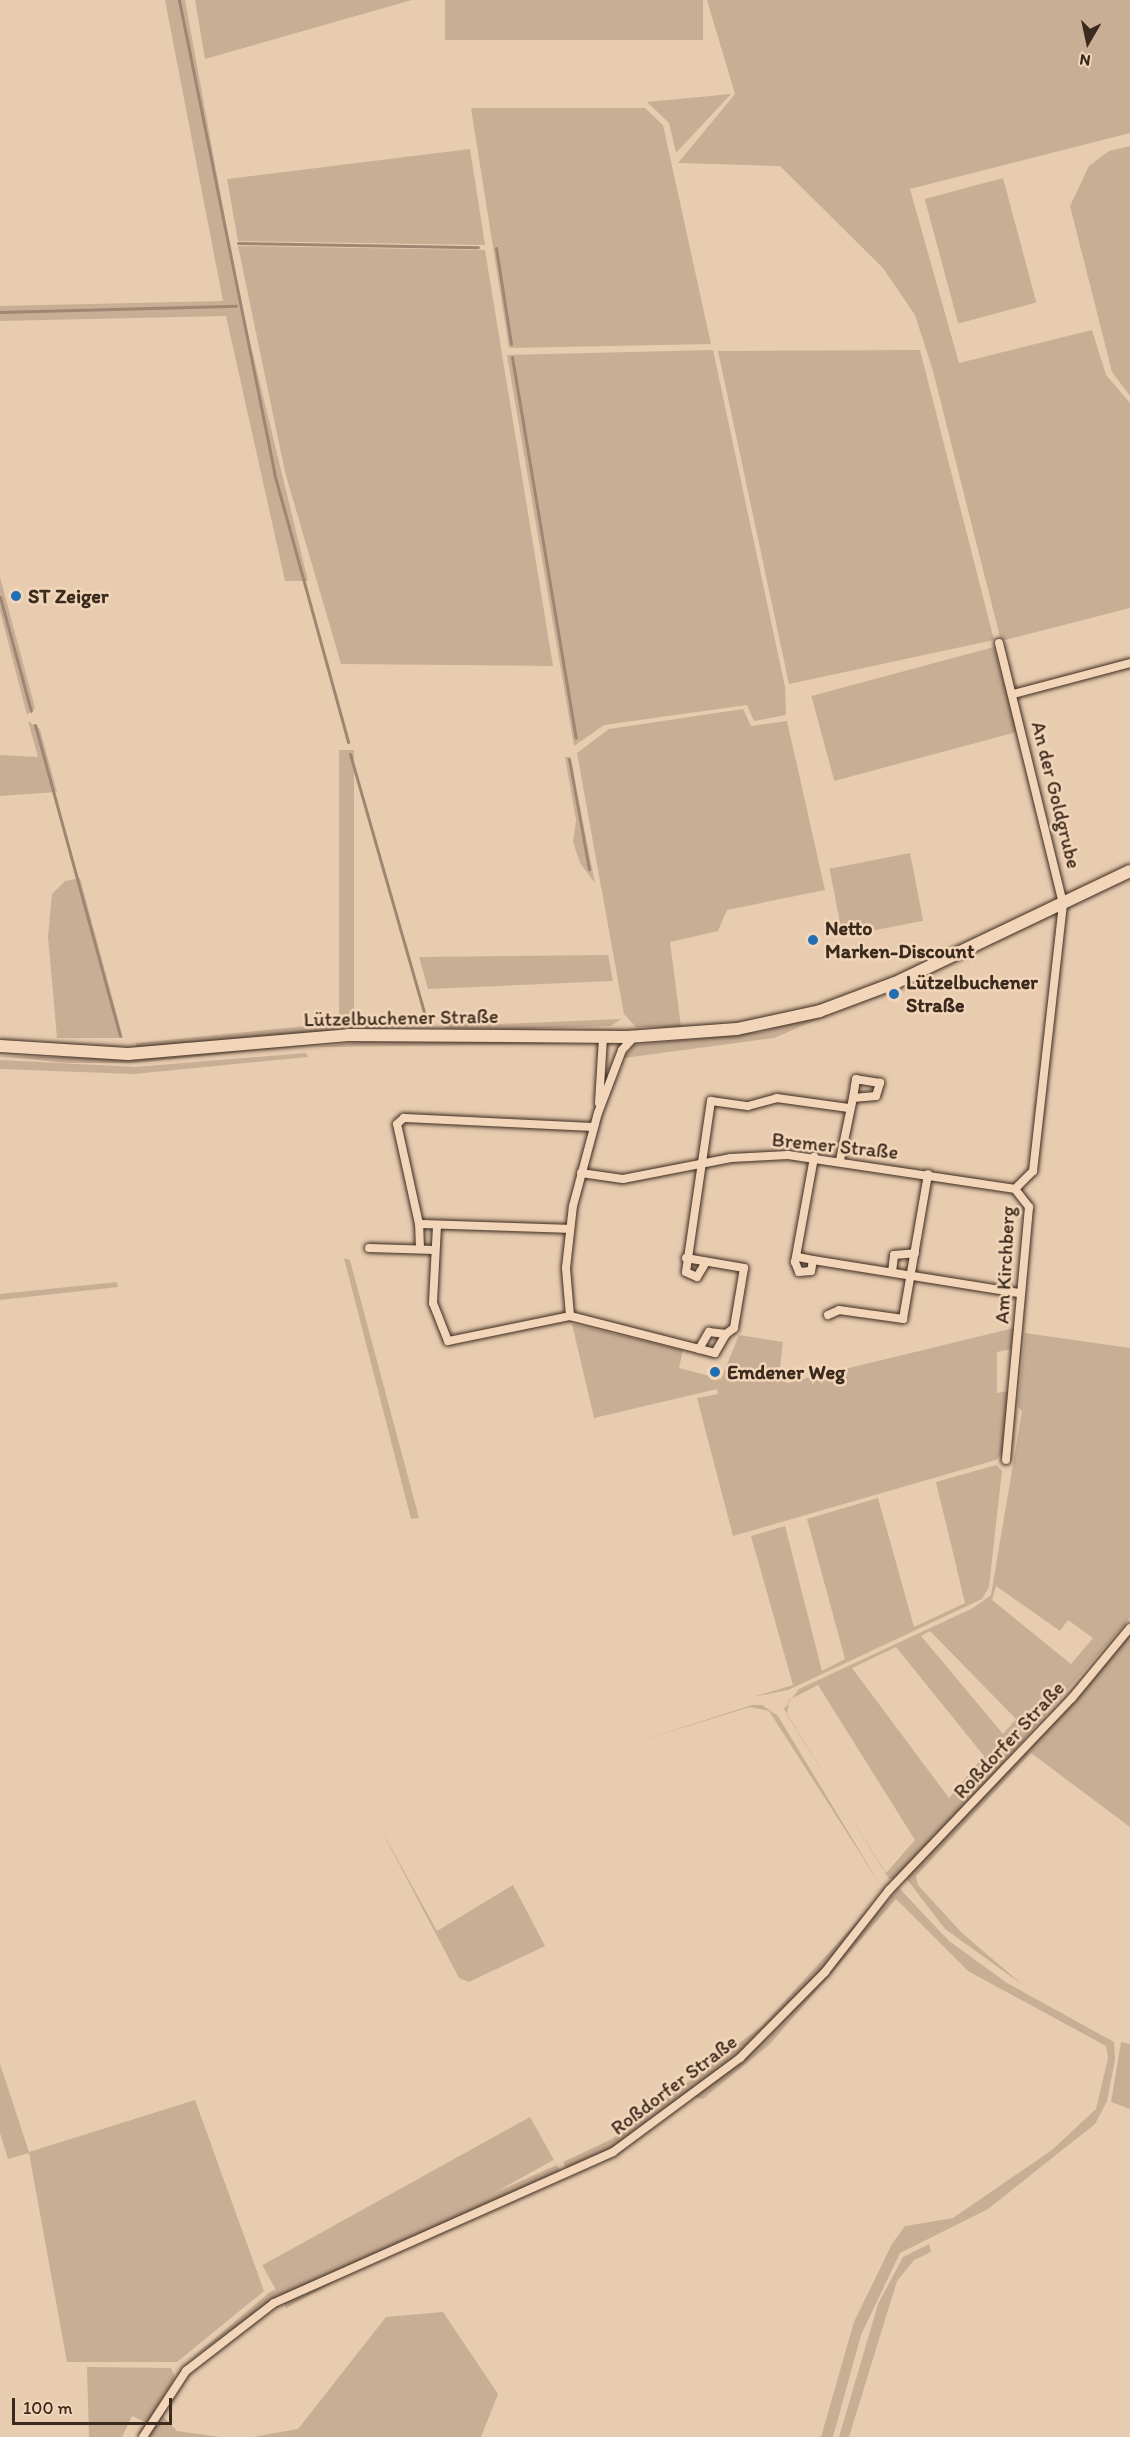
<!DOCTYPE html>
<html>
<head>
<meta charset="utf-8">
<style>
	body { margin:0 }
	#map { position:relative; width:1130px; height:2437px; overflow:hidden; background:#e8ccb0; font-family:Itim,sans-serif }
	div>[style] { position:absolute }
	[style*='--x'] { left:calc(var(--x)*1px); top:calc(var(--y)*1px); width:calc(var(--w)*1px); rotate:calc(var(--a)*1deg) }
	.green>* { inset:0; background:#c8ae95; transform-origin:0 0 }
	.stream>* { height:3px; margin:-1.5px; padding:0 1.5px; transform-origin:1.5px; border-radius:1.5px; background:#9e8772 }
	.roads { filter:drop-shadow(0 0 2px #3b2a1e) drop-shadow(0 0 2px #3b2a1e) }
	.minor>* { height:8px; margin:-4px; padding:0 4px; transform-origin:4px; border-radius:4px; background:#f3d6b9 }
	.secondary>* { height:12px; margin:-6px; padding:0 6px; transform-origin:6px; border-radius:6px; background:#f3d6b9 }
	.dots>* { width:16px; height:16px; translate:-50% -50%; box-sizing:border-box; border:3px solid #f3d6b9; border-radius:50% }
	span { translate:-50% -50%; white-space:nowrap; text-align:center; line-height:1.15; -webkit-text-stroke:5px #f3d6b9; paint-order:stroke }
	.poi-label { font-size:20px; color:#3b2a1e; font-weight:700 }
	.left { translate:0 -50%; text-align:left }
	.street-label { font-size:20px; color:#3b2a1e }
	.north { position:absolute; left:1058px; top:12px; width:60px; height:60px; -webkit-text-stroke:4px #f3d6b9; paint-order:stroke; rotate:189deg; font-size:16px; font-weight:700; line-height:24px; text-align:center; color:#3b2a1e }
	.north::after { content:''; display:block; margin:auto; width:21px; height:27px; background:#3b2a1e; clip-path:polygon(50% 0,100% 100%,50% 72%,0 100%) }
	.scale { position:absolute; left:12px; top:2398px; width:160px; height:27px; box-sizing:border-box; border:3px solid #3b2a1e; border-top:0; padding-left:8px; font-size:18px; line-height:21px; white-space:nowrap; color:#3b2a1e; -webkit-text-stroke:4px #f3d6b9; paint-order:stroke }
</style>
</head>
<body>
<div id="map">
	<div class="green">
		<i style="clip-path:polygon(165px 0,185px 0,240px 301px,308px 581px,285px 581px,226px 316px,0 321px,0 306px,223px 301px)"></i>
		<i style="clip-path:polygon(195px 0,412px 0,205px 59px)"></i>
		<i style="left:445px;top:0;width:258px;height:40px"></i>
		<i style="clip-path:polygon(707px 0,1130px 0,1130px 133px,910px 189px,959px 363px,1092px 330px,1106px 375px,1130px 403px,1130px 608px,1001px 641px,933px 371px,915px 315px,883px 268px,780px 166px,678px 163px,735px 94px)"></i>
		<i style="clip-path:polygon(731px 94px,676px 153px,669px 123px,647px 102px)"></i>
		<i style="clip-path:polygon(471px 108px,645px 108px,663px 125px,711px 344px,509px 348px)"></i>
		<i style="clip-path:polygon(1130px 146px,1130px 396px,1112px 372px,1070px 206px,1089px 166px,1109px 151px)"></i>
		<i style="clip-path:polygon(470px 149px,485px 245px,238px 241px,227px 179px)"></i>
		<i style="left:1003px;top:178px;width:129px;height:81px;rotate:75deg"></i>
		<i style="clip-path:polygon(238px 246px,485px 250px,553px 666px,341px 664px,285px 472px)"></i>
		<i style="clip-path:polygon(713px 350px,785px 687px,786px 715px,754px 721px,747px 705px,604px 725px,574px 746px,507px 355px)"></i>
		<i style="clip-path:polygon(920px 350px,994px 640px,789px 684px,718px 351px)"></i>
		<i style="clip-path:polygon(0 577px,35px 708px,27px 715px,0 611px)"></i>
		<i style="left:994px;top:647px;width:88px;height:189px;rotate:75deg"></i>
		<i style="clip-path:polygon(743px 709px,751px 726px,787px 721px,825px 890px,727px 910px,718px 931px,670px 942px,681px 1027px,636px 1027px,624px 1014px,577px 753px,609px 729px)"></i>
		<i style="clip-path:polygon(28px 721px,40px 729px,57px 792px,0 796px,0 755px,38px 757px)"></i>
		<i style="left:339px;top:750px;width:15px;height:291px"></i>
		<i style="clip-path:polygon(565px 757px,570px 757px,595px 883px,580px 863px,573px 842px,576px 820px)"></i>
		<i style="left:910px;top:853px;width:69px;height:82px;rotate:79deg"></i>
		<i style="clip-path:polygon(80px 878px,123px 1038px,57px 1038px,48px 936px,52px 894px,65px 881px)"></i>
		<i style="clip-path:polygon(608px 955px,613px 981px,428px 989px,419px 957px)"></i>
		<i style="clip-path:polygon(835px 1012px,774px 1038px,624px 1058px,634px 1045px,761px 1032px)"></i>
		<i style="clip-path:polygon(386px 1018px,387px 1029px,136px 1048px,136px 1043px)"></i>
		<i style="clip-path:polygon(437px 1018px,475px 1025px,621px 1019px,611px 1026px,517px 1029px,444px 1028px)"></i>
		<i style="clip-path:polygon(360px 1042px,545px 1042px,563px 1044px,317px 1047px)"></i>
		<i style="clip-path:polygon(300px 1046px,136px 1063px,66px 1063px,0 1056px,136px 1059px)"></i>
		<i style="clip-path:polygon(306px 1053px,308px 1057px,134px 1074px,0 1069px,0 1060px,135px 1067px)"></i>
		<i style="clip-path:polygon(344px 1258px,350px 1260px,419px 1518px,411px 1519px)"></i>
		<i style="clip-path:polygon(117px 1282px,118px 1287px,0 1300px,0 1294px)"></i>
		<i style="clip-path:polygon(572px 1324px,683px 1350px,679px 1368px,721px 1379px,739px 1335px,783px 1342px,779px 1375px,787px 1383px,1014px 1328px,1012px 1349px,997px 1352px,997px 1393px,1009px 1391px,1003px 1452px,996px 1460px,733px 1536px,697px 1398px,718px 1394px,717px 1389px,594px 1418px)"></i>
		<i style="clip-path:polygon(evenodd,1025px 1333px,1130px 1348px,1130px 1618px,986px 1783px,896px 1879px,889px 1879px,784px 1709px,799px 1689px,973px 1608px,991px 1595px,1022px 1411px,1018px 1407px,1025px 1333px,996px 1586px,1060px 1631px,1068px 1620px,1093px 1638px,1071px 1664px,992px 1600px,996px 1586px,1025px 1333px,930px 1631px,1016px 1719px,1003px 1734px,921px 1636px,930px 1631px,1025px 1333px,896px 1647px,984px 1756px,949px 1798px,852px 1668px,896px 1647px,1025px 1333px,818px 1685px,915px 1840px,886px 1873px,787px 1715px,789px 1700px,818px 1685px)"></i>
		<i style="clip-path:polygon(996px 1465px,1002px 1471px,989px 1587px,982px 1599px,788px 1690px,753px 1697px,793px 1685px,751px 1536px,785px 1526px,822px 1671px,845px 1659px,807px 1519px,878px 1498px,914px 1627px,965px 1603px,936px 1482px)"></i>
		<i style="clip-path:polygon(1130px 1632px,1130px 1827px,1031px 1753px,916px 1876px,918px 1885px,962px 1933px,1023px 1985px,945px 1929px,906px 1878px)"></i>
		<i style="clip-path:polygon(752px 1705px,762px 1705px,778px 1716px,881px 1886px,769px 1711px,750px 1707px,640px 1741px)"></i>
		<i style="clip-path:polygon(377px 1822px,437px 1931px,513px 1885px,545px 1946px,469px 1982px,459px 1978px)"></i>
		<i style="clip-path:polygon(899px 1888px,949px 1941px,1007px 1983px,1114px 2042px,1115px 2059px,1107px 2101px,1095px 2124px,988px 2209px,900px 2253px,861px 2335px,833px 2437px,821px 2437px,854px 2322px,892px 2244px,905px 2226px,953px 2218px,1052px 2150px,1096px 2109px,1108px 2058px,1106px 2046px,968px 1971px,896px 1899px,769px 2045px,703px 2099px,692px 2097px,770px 2036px)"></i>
		<i style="clip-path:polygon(884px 1892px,821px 1971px,738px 2055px,611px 2149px,566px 2168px,563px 2162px,612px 2139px,762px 2026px)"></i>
		<i style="clip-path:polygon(1121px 2042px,1130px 2044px,1130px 2109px,1111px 2102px)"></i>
		<i style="clip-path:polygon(0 2064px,29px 2152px,195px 2100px,264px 2291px,177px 2362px,67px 2362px,29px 2153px,8px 2159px,0 2133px)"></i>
		<i style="left:530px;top:2117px;width:49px;height:306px;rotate:61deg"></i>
		<i style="clip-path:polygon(557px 2165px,560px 2171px,272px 2301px,188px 2361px,270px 2292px)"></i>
		<i style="clip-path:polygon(929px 2244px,931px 2252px,914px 2260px,897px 2281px,849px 2437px,839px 2437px,878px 2304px,903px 2257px)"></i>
		<i style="clip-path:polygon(443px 2312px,498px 2394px,481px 2437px,253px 2437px,298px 2429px,386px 2317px)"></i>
		<i style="clip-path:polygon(87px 2367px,171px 2368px,175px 2377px,147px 2423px,132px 2416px,122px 2437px,89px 2437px)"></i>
		<i style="clip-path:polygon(160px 2413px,177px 2431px,220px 2437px,147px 2437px)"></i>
	</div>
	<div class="stream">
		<i style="--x:179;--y:0;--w:482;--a:78.6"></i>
		<i style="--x:274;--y:473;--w:279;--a:74.6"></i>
		<i style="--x:238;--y:243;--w:240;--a:1"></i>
		<i style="--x:496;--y:248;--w:97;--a:81.1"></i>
		<i style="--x:0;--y:312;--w:236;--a:-1.5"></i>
		<i style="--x:512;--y:357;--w:386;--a:80.5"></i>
		<i style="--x:0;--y:597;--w:118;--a:74.8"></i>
		<i style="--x:35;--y:725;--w:322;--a:74.7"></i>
		<i style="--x:350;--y:754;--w:280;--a:74"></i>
		<i style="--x:569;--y:759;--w:112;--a:79.7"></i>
	</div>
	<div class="roads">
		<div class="minor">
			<i style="--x:999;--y:643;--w:269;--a:76.2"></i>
			<i style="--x:1063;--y:904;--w:269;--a:96.4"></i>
			<i style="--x:1033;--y:1171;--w:25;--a:135"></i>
			<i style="--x:1013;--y:694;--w:121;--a:-14.8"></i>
			<i style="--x:599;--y:1103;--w:66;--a:-86.5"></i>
			<i style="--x:840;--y:1160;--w:63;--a:-78.2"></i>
			<i style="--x:853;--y:1098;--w:23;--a:-5"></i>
			<i style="--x:876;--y:1096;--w:14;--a:-73"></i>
			<i style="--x:880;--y:1083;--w:24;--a:-171"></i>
			<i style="--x:856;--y:1079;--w:19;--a:99"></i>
			<i style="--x:581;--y:1173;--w:42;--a:8.1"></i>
			<i style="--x:623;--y:1179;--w:110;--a:-11"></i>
			<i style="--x:731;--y:1158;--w:57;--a:-3"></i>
			<i style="--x:788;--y:1155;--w:230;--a:8.5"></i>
			<i style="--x:1015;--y:1189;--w:23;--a:52"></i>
			<i style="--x:1029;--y:1207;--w:254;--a:95.2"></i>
			<i style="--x:419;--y:1224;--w:150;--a:1.9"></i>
			<i style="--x:437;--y:1226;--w:77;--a:93"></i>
			<i style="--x:433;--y:1303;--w:41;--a:68.5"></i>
			<i style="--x:448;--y:1341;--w:125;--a:-11.6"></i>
			<i style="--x:369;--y:1248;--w:66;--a:1.7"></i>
			<i style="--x:420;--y:1249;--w:25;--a:-92"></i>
			<i style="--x:419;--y:1224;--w:102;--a:-102.4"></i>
			<i style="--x:397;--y:1124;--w:9;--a:-41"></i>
			<i style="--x:404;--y:1118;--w:190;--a:2.7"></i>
			<i style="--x:798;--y:1257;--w:15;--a:11"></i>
			<i style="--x:813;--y:1260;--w:11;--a:100"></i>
			<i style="--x:811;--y:1271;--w:12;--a:175"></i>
			<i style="--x:799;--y:1272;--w:11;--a:-112"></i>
			<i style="--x:795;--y:1262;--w:107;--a:-79.7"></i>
			<i style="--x:686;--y:1258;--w:59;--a:9.8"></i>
			<i style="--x:744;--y:1268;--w:61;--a:99.5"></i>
			<i style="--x:734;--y:1328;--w:10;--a:143"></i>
			<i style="--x:813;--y:1260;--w:210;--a:9.1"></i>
			<i style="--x:706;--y:1262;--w:17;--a:121"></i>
			<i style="--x:697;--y:1277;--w:12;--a:-156"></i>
			<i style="--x:686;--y:1272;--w:173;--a:-81.7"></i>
			<i style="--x:711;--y:1101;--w:37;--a:8"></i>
			<i style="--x:748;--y:1106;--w:30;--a:-15"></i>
			<i style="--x:777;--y:1098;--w:72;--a:8"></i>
			<i style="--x:892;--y:1272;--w:17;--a:-83"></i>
			<i style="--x:894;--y:1255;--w:21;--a:-5"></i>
			<i style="--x:828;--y:1315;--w:12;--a:-24"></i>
			<i style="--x:839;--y:1310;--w:65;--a:8"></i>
			<i style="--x:903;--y:1319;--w:147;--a:-80.2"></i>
			<i style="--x:570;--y:1316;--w:48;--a:-94.8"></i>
			<i style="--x:566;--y:1268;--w:62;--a:-83.6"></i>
			<i style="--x:573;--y:1206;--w:96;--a:-75"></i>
			<i style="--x:598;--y:1113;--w:67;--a:-69.1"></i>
			<i style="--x:622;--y:1050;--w:18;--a:-47"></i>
			<i style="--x:570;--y:1316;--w:133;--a:14.3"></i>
			<i style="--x:709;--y:1332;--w:17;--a:7"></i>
			<i style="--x:726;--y:1334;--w:22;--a:120"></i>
			<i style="--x:715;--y:1353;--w:16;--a:-166"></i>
			<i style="--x:699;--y:1349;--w:20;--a:-60"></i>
			<i style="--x:143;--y:2437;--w:79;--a:-56.9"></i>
			<i style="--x:186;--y:2371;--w:111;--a:-37.7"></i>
			<i style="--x:274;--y:2303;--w:371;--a:-24"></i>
			<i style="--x:613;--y:2152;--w:158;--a:-36.5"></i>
			<i style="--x:740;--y:2058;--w:121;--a:-45.3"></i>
			<i style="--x:825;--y:1972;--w:104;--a:-52"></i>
			<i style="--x:889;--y:1890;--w:265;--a:-46.4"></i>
			<i style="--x:1072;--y:1698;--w:91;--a:-50.4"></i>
		</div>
		<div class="secondary">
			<i style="--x:0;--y:1046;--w:128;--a:3.6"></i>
			<i style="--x:128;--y:1054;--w:221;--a:-4.9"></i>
			<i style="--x:348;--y:1035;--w:279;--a:0.4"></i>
			<i style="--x:627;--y:1037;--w:110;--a:-4.2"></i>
			<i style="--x:737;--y:1029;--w:85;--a:-12.2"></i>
			<i style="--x:820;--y:1011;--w:80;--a:-20.5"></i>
			<i style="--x:895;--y:983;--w:260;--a:-25.5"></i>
		</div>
	</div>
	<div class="dots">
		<i style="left:16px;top:596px;background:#1f6fb2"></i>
		<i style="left:813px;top:940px;background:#1f6fb2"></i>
		<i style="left:894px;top:994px;background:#1f6fb2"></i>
		<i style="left:715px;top:1372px;background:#1f6fb2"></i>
	</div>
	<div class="poi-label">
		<span class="left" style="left:28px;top:596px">ST Zeiger</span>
		<span class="left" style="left:825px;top:940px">Netto<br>Marken-Discount</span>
		<span class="left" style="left:906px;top:994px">Lützelbuchener<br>Straße</span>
		<span class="left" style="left:727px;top:1372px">Emdener Weg</span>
	</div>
	<div class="street-label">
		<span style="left:1056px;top:795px;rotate:76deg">An der Goldgrube</span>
		<span style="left:401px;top:1018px;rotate:-1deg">Lützelbuchener Straße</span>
		<span style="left:835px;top:1146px;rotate:6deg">Bremer Straße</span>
		<span style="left:1005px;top:1265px;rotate:-87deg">Am Kirchberg</span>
		<span style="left:1009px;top:1740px;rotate:-47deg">Roßdorfer Straße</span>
		<span style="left:674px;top:2085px;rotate:-37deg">Roßdorfer Straße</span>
	</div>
	<div class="north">N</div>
	<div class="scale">100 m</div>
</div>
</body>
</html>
